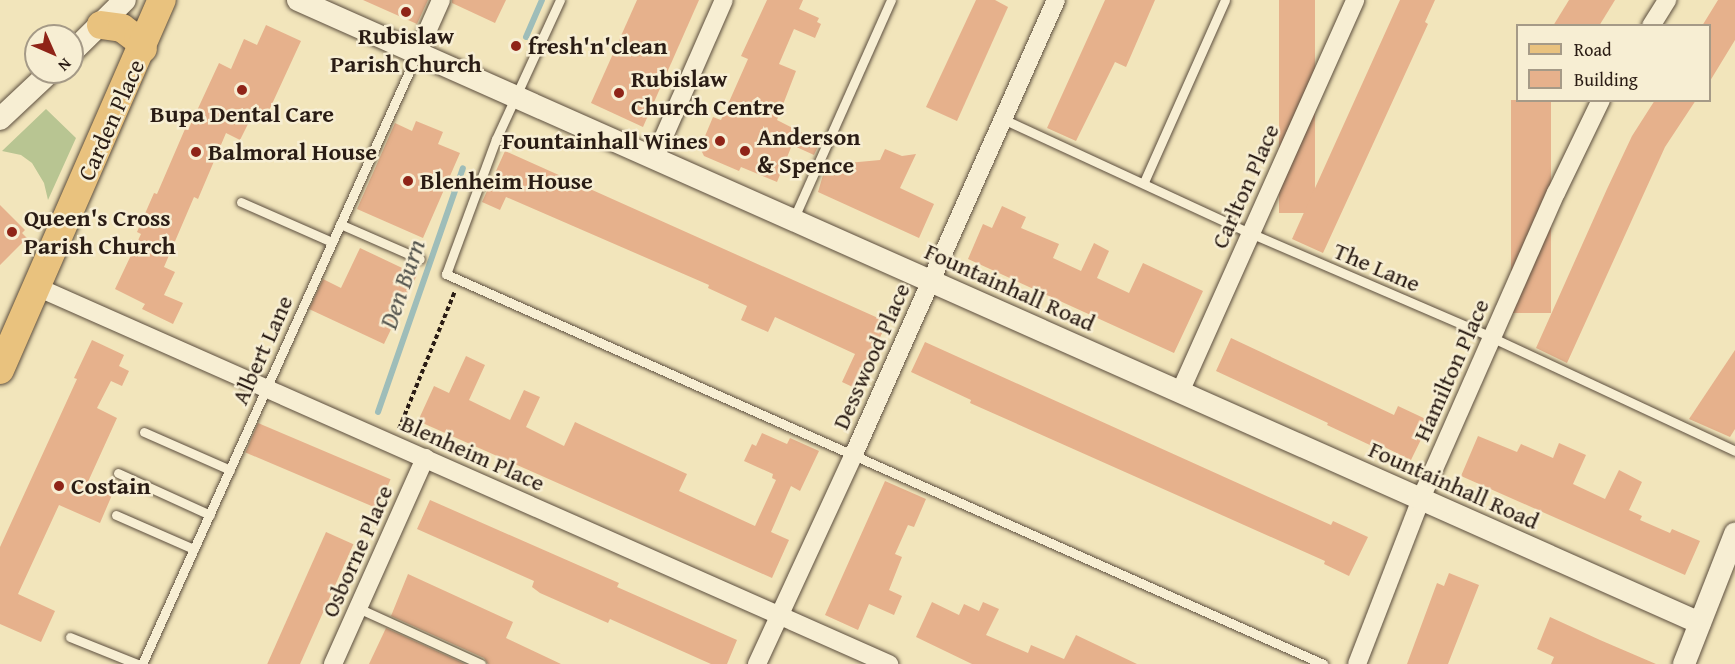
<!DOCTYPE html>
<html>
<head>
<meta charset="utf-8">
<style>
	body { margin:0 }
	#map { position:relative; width:1735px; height:664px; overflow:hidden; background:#f2e5bb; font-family:"Gentium Book Plus",serif }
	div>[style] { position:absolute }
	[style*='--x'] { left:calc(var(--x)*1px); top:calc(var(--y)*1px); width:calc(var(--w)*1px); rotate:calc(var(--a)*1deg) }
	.green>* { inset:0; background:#b8c592 }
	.stream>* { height:6px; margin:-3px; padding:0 3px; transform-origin:3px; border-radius:3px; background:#9ebdb9 }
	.building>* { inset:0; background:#e6b18c; transform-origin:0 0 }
	.path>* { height:4px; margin-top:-2px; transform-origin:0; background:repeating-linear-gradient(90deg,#2a1c14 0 4.5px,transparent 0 7.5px) }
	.roads { filter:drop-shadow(0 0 2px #5c4e3e) drop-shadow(0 0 2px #5c4e3e) }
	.service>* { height:9px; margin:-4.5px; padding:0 4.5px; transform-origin:4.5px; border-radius:4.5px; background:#f7eed3 }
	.minor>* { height:18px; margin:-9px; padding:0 9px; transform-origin:9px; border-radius:9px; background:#f7eed3 }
	.tertiary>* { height:22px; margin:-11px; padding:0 11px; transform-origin:11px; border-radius:11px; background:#f7eed3 }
	.primary>* { height:28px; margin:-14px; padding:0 14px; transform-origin:14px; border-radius:14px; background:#e9c27e }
	.dots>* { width:16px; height:16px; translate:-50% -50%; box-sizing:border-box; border:3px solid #f7eed3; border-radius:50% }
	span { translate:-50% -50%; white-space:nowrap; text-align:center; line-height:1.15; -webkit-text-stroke:5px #f7eed3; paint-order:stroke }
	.poi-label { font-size:24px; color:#2a1c14; font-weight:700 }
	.left { translate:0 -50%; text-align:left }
	.right { translate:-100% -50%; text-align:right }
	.street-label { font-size:24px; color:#2a1c14 }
	.water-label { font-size:26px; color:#53544e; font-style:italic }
	.legend { position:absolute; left:1516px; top:24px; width:195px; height:78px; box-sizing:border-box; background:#f7eed3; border:2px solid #a59a87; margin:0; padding:8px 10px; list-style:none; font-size:18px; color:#2a1c14 }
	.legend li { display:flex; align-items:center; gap:12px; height:30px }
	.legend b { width:30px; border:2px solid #a59a87 }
	.north { position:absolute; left:24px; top:24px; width:60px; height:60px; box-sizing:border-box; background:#f7eed3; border:2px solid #a59a87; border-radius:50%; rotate:135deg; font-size:16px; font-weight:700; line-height:24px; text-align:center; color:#2a1c14 }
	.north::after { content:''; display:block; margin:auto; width:21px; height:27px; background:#8f2418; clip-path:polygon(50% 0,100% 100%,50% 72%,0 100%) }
</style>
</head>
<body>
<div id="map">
	<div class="green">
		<i style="clip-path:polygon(46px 109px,76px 138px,48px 200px,44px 183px,32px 163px,21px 155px,2px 151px)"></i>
	</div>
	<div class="stream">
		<i style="--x:526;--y:37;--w:40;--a:-66.6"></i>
		<i style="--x:378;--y:412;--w:258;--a:-70.8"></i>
	</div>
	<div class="building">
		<i style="clip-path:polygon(363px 0,428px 0,417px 24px)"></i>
		<i style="clip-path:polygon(452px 0,506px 0,495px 23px,452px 3px)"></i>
		<i style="clip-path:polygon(637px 0,699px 0,643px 127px,591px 103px)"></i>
		<i style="clip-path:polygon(767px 0,803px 0,799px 9px,819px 18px,817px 22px,821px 24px,815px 38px,794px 29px,779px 64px,796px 71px,777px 120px,820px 142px,814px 155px,792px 145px,777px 182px,741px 167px,739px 171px,704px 156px,700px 148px,713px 117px,721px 120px,748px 59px,741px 56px)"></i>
		<i style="clip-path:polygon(976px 0,995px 0,1008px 7px,957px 121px,926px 107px)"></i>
		<i style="clip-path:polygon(1105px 0,1155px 0,1126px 67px,1115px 62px,1076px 141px,1047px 128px)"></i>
		<i style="left:1279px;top:0;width:36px;height:213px"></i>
		<i style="clip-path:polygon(1400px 0,1435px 0,1425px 22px,1428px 24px,1323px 253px,1292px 239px)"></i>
		<i style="clip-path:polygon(1569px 0,1615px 0,1599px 26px,1553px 26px)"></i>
		<i style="clip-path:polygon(1718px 0,1735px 0,1735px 40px,1710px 81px,1710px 26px,1702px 26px)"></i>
		<i style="clip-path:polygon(266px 25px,301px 41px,266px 117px,254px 112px,240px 140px,226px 133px,198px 199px,194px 197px,164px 267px,175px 272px,164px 295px,183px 303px,173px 324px,142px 309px,145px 304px,115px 289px,141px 234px,137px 232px,154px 193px,157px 194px,185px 129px,188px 130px,219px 63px,231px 69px,244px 39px,257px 45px)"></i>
		<i style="left:1511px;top:100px;width:40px;height:213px"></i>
		<i style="clip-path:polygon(1655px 100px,1696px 100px,1665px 147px,1567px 363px,1536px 348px,1607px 189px,1632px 136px)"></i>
		<i style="clip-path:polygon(416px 121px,443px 132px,438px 144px,460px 153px,423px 238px,357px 209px,395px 123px,412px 131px)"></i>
		<i style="clip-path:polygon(885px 149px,902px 156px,916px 154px,900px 188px,934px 204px,919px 238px,818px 192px,826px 165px,880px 160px)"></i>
		<i style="clip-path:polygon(505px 151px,887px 322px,857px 389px,842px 382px,855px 354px,775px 317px,768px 332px,741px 320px,747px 306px,708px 288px,709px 285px,506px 197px,500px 210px,482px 202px)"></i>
		<i style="clip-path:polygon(0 205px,25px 230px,22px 233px,27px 238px,0 265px)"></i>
		<i style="clip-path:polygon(1002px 206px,1026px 217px,1021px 228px,1059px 244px,1053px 258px,1081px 271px,1094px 243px,1109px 251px,1097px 278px,1129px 293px,1143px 263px,1203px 291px,1174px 353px,968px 259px,983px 224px,992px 228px)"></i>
		<i style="clip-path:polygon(360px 248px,417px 275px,384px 344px,309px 309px,323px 279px,341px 288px)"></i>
		<i style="clip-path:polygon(1231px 338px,1394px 415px,1398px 406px,1430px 421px,1411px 460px,1374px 442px,1372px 446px,1327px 425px,1328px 423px,1216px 371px)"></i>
		<i style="clip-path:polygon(92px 340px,124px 355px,119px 366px,129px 371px,122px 386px,111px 381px,97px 408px,117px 418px,87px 484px,112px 495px,100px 523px,59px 505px,18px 594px,55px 611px,41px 642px,0 624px,0 547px,77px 379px,74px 378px)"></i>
		<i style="clip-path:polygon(925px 342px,1331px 525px,1333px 521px,1368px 537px,1349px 576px,1324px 564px,1325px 561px,970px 403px,971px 400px,911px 372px)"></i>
		<i style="clip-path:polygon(1735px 350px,1735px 429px,1730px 437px,1689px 419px)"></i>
		<i style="clip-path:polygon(466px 356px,485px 365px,469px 400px,510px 420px,524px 390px,540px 397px,526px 427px,564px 446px,575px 422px,594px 431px,687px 474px,679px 491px,755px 526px,776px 480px,772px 478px,773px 474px,744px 461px,752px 444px,756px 446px,762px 433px,787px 444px,790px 438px,819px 451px,800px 491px,791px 486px,771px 532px,789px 540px,772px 578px,418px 421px,434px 386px,449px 393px)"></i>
		<i style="left:258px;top:423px;width:144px;height:32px;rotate:23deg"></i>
		<i style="clip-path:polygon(1478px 436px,1517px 452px,1521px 444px,1553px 458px,1559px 443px,1586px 455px,1573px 484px,1605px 499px,1619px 470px,1642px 482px,1629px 510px,1642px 516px,1640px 520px,1670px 533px,1672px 529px,1700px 541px,1685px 575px,1461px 476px)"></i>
		<i style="clip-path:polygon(885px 481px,926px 499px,914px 527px,908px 525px,895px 554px,902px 557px,889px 590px,902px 596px,894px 615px,869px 604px,858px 630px,825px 615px)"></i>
		<i style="clip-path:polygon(430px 500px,619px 583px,617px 587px,737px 640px,727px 664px,711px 664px,610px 619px,608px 623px,540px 593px,532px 587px,534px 581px,417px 529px)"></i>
		<i style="left:326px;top:532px;width:30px;height:145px;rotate:24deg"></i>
		<i style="clip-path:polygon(1449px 573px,1479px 585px,1448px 664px,1407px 664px,1437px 583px,1444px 586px)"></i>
		<i style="clip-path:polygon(408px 574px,513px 622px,506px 638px,561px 664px,488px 664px,484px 658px,391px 616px)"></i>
		<i style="clip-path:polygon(932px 602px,959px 615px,964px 604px,979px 611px,983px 602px,999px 609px,986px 635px,1028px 653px,1031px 645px,1064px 659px,1076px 635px,1137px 664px,972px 664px,916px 637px)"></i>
		<i style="clip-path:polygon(1550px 617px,1600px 640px,1656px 664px,1551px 664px,1554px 657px,1537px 649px)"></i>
		<i style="clip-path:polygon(386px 628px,465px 664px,369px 664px)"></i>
	</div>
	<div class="path">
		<i style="--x:399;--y:429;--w:149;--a:-67.9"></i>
	</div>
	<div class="roads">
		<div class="service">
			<i style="--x:560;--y:0;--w:153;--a:114.7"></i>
			<i style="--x:496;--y:139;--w:144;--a:110.3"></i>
			<i style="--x:446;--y:274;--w:960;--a:23.97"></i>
			<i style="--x:1003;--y:119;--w:272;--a:24.8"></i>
			<i style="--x:1250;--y:233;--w:262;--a:23.3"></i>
			<i style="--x:1491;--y:337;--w:269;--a:25"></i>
			<i style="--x:1144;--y:182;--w:199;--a:-66"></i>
			<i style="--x:241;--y:202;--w:99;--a:23.7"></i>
			<i style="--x:793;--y:220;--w:241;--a:-66"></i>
			<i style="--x:340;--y:224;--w:87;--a:23.6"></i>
			<i style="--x:144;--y:432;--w:94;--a:23.8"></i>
			<i style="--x:118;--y:473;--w:101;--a:24.5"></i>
			<i style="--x:116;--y:515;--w:85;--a:23.6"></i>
			<i style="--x:358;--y:608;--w:135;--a:24.5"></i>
			<i style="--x:70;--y:637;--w:72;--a:21.9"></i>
			<i style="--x:142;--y:664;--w:669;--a:-65.73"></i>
		</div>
		<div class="minor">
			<i style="--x:1651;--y:26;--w:31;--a:-58"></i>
			<i style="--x:418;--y:52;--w:57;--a:-66.1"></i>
			<i style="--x:655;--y:157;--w:171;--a:-66.3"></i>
			<i style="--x:37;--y:287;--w:932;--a:23.87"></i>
			<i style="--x:1180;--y:392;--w:429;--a:-65.9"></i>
			<i style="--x:333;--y:664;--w:226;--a:-65.9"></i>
			<i style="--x:757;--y:664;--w:229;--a:-65.2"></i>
			<i style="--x:853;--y:456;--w:499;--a:-66"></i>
			<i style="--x:1357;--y:664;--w:182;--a:-68.8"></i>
			<i style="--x:1423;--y:494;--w:329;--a:-66.2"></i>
			<i style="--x:1556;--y:193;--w:103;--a:-64.2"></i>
		</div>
		<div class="tertiary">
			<i style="--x:298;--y:0;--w:1534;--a:23.96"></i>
			<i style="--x:72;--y:52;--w:74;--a:-44.5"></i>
			<i style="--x:0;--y:119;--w:69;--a:-43.2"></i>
			<i style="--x:1684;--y:664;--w:140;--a:-68.6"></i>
		</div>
		<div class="primary">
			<i style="--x:101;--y:25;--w:21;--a:8"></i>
			<i style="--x:122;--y:28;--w:20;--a:37"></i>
			<i style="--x:138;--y:40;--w:10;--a:61"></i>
			<i style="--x:0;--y:370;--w:404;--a:-66.4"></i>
		</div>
	</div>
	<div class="dots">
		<i style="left:406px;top:12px;background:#8f2418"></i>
		<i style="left:516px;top:46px;background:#8f2418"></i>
		<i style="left:242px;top:90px;background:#8f2418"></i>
		<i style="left:619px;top:93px;background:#8f2418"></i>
		<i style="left:720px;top:141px;background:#8f2418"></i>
		<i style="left:745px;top:151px;background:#8f2418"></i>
		<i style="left:196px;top:152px;background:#8f2418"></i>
		<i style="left:408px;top:181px;background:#8f2418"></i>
		<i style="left:12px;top:232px;background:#8f2418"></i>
		<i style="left:59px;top:486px;background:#8f2418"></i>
	</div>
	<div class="poi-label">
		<span style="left:406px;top:50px">Rubislaw<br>Parish Church</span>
		<span class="left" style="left:528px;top:46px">fresh'n'clean</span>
		<span class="left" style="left:631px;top:93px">Rubislaw<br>Church Centre</span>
		<span style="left:242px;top:114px">Bupa Dental Care</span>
		<span class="left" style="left:757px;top:151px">Anderson<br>&amp; Spence</span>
		<span class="right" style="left:708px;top:141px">Fountainhall Wines</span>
		<span class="left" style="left:208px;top:152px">Balmoral House</span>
		<span class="left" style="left:420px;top:181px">Blenheim House</span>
		<span class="left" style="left:24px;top:232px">Queen's Cross<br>Parish Church</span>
		<span class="left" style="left:71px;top:486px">Costain</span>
	</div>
	<div class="street-label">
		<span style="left:111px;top:120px;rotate:-66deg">Carden Place</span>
		<span style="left:1245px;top:186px;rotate:-66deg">Carlton Place</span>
		<span style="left:1377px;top:267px;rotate:23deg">The Lane</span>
		<span style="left:1010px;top:287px;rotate:24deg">Fountainhall Road</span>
		<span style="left:262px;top:350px;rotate:-66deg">Albert Lane</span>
		<span style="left:871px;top:356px;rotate:-66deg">Desswood Place</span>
		<span style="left:1451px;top:370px;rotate:-66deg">Hamilton Place</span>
		<span style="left:473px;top:453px;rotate:24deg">Blenheim Place</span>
		<span style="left:1454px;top:485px;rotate:24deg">Fountainhall Road</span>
		<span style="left:357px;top:551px;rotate:-66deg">Osborne Place</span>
	</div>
	<div class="water-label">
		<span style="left:402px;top:284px;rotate:-71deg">Den Burn</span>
	</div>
	<ul class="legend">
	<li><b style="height:8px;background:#e9c27e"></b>Road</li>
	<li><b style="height:16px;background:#e6b18c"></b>Building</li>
	</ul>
	<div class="north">N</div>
</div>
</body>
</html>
